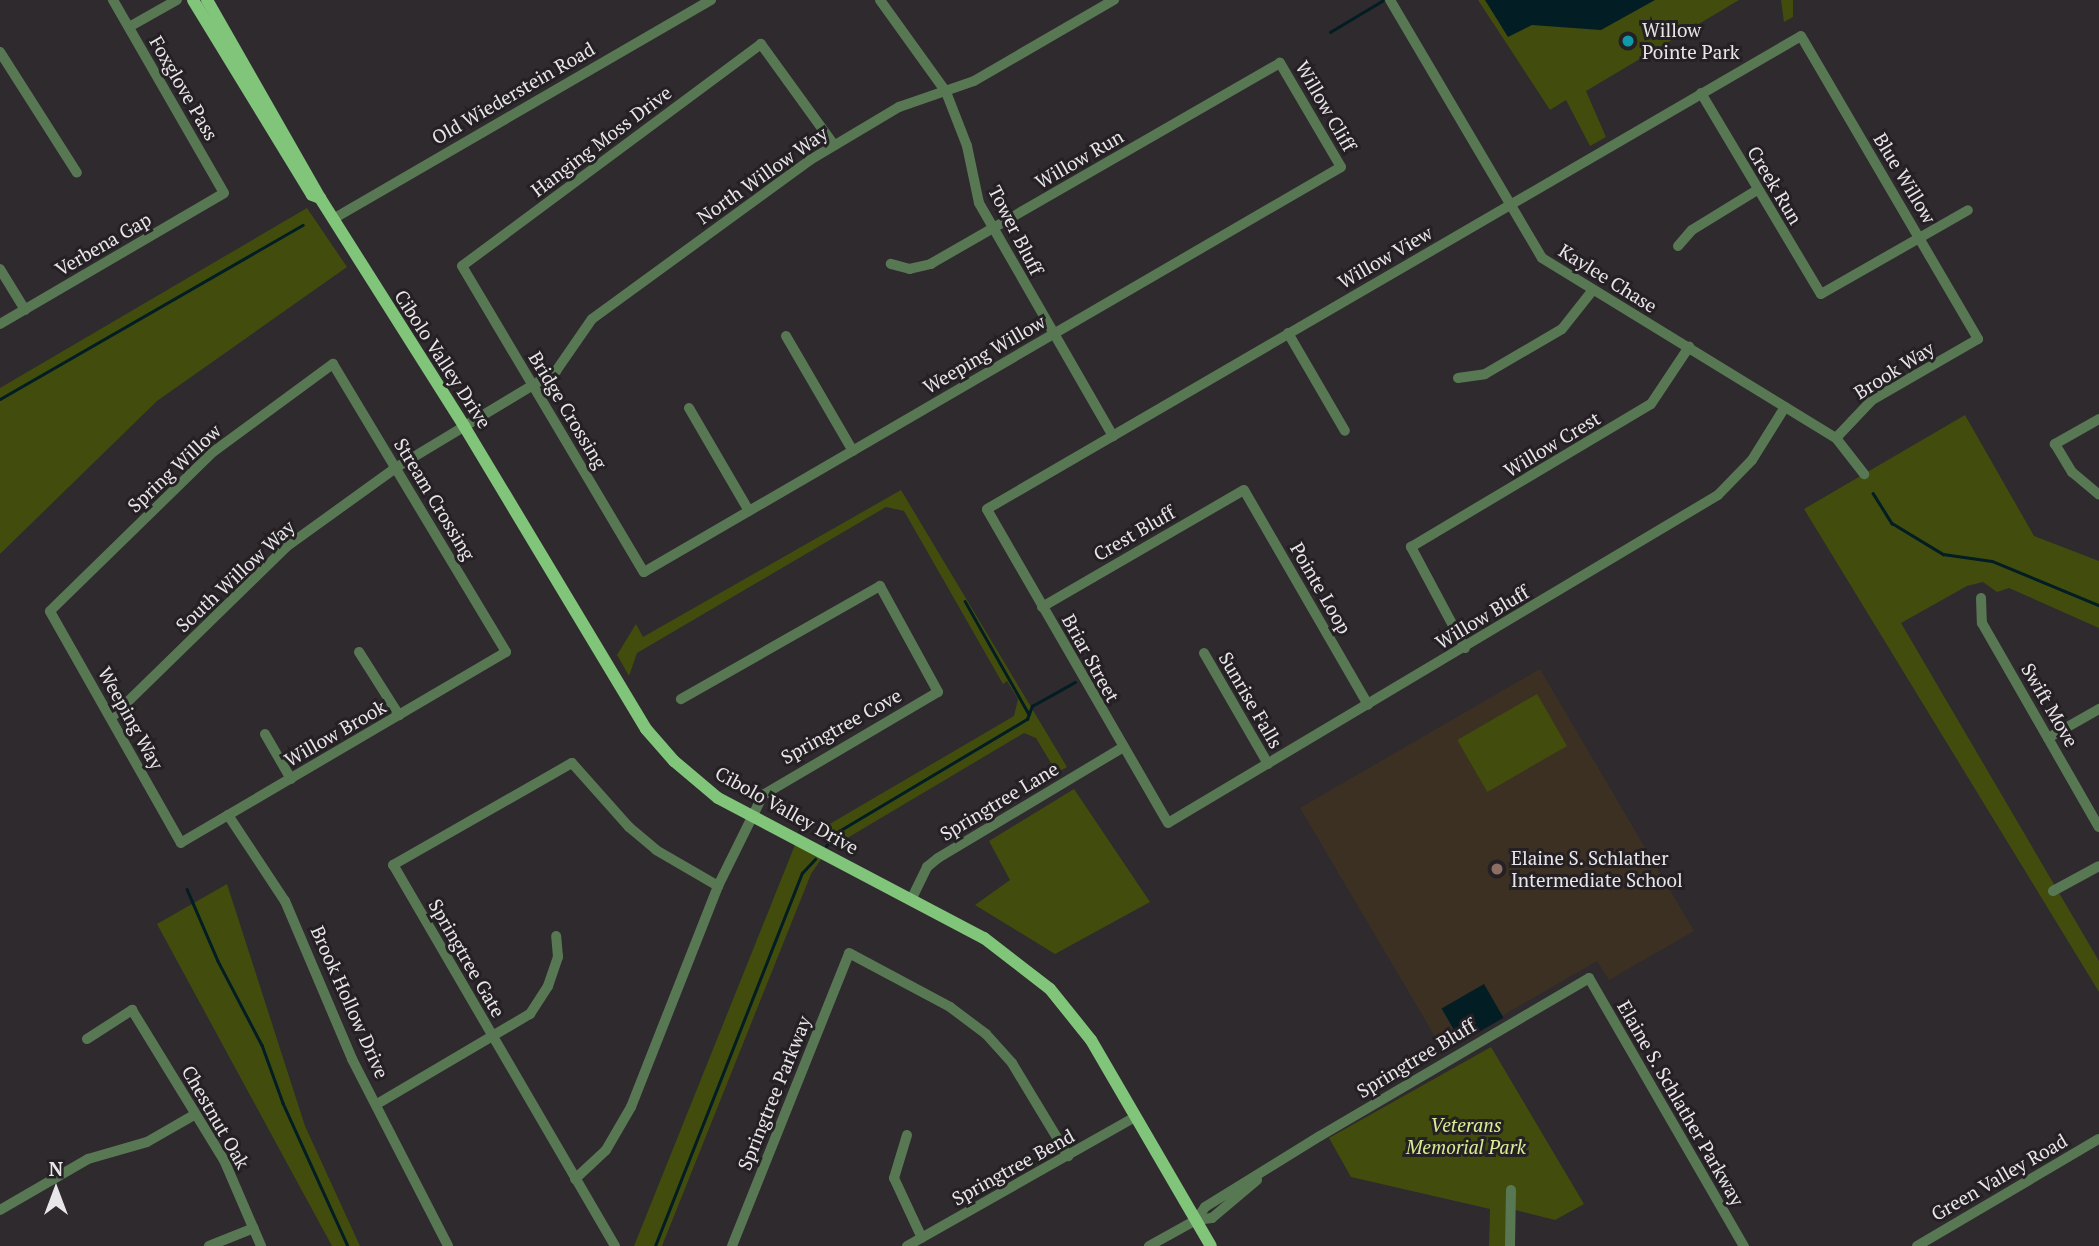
<!DOCTYPE html>
<html>
<head>
<meta charset="utf-8">
<style>
	body { margin:0 }
	#map { position:relative; width:2099px; height:1246px; overflow:hidden; background:#2e2a2e; font-family:"PT Serif",serif }
	div>[style] { position:absolute }
	[style*='--x'] { left:calc(var(--x)*1px); top:calc(var(--y)*1px); width:calc(var(--w)*1px); rotate:calc(var(--a)*1deg) }
	.education>* { inset:0; background:#3c3022 }
	.green>* { inset:0; background:#424c0c; transform-origin:0 0 }
	.water>* { inset:0; background:#021d23; transform-origin:0 0 }
	.stream>* { height:2.5px; margin:-1.25px; padding:0 1.25px; transform-origin:1.25px; border-radius:1.25px; background:#021d23 }
	.minor>* { height:10px; margin:-5px; padding:0 5px; transform-origin:5px; border-radius:5px; background:#587854 }
	.major>* { height:12px; margin:-6px; padding:0 6px; transform-origin:6px; border-radius:6px; background:#80c579 }
	.dots>* { width:19px; height:19px; translate:-50% -50%; box-sizing:border-box; border:4px solid #242024; border-radius:50% }
	span { translate:-50% -50%; white-space:nowrap; text-align:center; line-height:1.15; -webkit-text-stroke:6px #242024; paint-order:stroke }
	.poi-label { font-size:19px; color:#e9e6e9 }
	.left { translate:0 -50%; text-align:left }
	.street-label { font-size:19px; color:#e9e6e9 }
	.park-label { font-size:19px; color:#daee92; font-style:italic }
	.north { position:absolute; left:21px; top:1155px; width:70px; height:70px; -webkit-text-stroke:5px #242024; paint-order:stroke; rotate:0deg; font-size:19px; font-weight:700; line-height:28px; text-align:center; color:#e9e6e9 }
	.north::after { content:''; display:block; margin:auto; width:24px; height:32px; background:#e9e6e9; clip-path:polygon(50% 0,100% 100%,50% 72%,0 100%) }
</style>
</head>
<body>
<div id="map">
	<div class="education">
		<i style="clip-path:polygon(1540px 669px,1694px 931px,1609px 980px,1597px 961px,1443px 1050px,1300px 808px)"></i>
	</div>
	<div class="green">
		<i style="clip-path:polygon(1478px 0,1739px 0,1586px 91px,1606px 137px,1590px 146px,1566px 100px,1550px 110px)"></i>
		<i style="clip-path:polygon(1781px 0,1793px 0,1793px 17px,1784px 22px)"></i>
		<i style="clip-path:polygon(307px 208px,347px 267px,157px 401px,0 554px,0 388px)"></i>
		<i style="clip-path:polygon(1965px 415px,2034px 536px,2099px 561px,2099px 628px,2009px 588px,1997px 592px,1983px 582px,1967px 586px,1901px 623px,2099px 961px,2099px 992px,1804px 509px)"></i>
		<i style="clip-path:polygon(901px 490px,1067px 767px,1057px 773px,1036px 738px,1024px 733px,849px 837px,844px 845px,816px 832px,1014px 716px,1018px 699px,1007px 681px,1003px 684px,904px 511px,886px 507px,637px 653px,629px 676px,617px 655px,636px 624px,643px 637px)"></i>
		<i style="left:1537px;top:694px;width:60px;height:92px;rotate:60deg"></i>
		<i style="clip-path:polygon(1074px 789px,1150px 902px,1055px 954px,975px 905px,1010px 880px,989px 841px)"></i>
		<i style="clip-path:polygon(797px 840px,824px 855px,811px 874px,662px 1246px,634px 1246px)"></i>
		<i style="clip-path:polygon(227px 884px,305px 1126px,360px 1246px,332px 1246px,157px 924px)"></i>
		<i style="clip-path:polygon(1491px 1047px,1584px 1204px,1555px 1220px,1515px 1210px,1515px 1246px,1489px 1246px,1490px 1209px,1351px 1177px,1329px 1138px)"></i>
	</div>
	<div class="water">
		<i style="clip-path:polygon(1485px 0,1655px 0,1601px 30px,1532px 25px,1508px 37px)"></i>
		<i style="left:1484px;top:984px;width:39px;height:49px;rotate:60deg"></i>
	</div>
	<div class="stream">
		<i style="--x:1330;--y:32;--w:61;--a:-30.8"></i>
		<i style="--x:0;--y:399;--w:349;--a:-29.9"></i>
		<i style="--x:1873;--y:493;--w:36;--a:58"></i>
		<i style="--x:1892;--y:523;--w:60;--a:31.3"></i>
		<i style="--x:1943;--y:554;--w:49;--a:8.1"></i>
		<i style="--x:1992;--y:561;--w:116;--a:22.4"></i>
		<i style="--x:965;--y:601;--w:130;--a:60.5"></i>
		<i style="--x:826;--y:846;--w:20;--a:-49"></i>
		<i style="--x:839;--y:831;--w:219;--a:-30.8"></i>
		<i style="--x:1027;--y:719;--w:14;--a:-69"></i>
		<i style="--x:1032;--y:706;--w:49;--a:-29.2"></i>
		<i style="--x:187;--y:889;--w:78;--a:66.7"></i>
		<i style="--x:218;--y:961;--w:95;--a:62.4"></i>
		<i style="--x:262;--y:1045;--w:62;--a:70.1"></i>
		<i style="--x:283;--y:1103;--w:157;--a:65.6"></i>
		<i style="--x:655;--y:1246;--w:401;--a:-68.5"></i>
		<i style="--x:802;--y:873;--w:19;--a:-47"></i>
	</div>
	<div class="minor">
		<i style="--x:880;--y:0;--w:113;--a:54.3"></i>
		<i style="--x:946;--y:92;--w:58;--a:68.7"></i>
		<i style="--x:967;--y:146;--w:58;--a:78.1"></i>
		<i style="--x:979;--y:203;--w:269;--a:60.1"></i>
		<i style="--x:1390;--y:0;--w:299;--a:59.5"></i>
		<i style="--x:1542;--y:258;--w:345;--a:31.5"></i>
		<i style="--x:1836;--y:438;--w:46;--a:52.1"></i>
		<i style="--x:129;--y:27;--w:55;--a:-29.4"></i>
		<i style="--x:0;--y:52;--w:143;--a:57.5"></i>
		<i style="--x:1701;--y:93;--w:234;--a:59.2"></i>
		<i style="--x:1821;--y:294;--w:169;--a:-29.7"></i>
		<i style="--x:834;--y:145;--w:125;--a:-125.9"></i>
		<i style="--x:761;--y:44;--w:372;--a:143.4"></i>
		<i style="--x:462;--y:266;--w:356;--a:59.3"></i>
		<i style="--x:644;--y:572;--w:806;--a:-30.16"></i>
		<i style="--x:1341;--y:167;--w:121;--a:-120.4"></i>
		<i style="--x:1280;--y:63;--w:403;--a:150.1"></i>
		<i style="--x:931;--y:264;--w:22;--a:167"></i>
		<i style="--x:910;--y:269;--w:20;--a:-165"></i>
		<i style="--x:333;--y:219;--w:437;--a:-30.1"></i>
		<i style="--x:1678;--y:246;--w:21;--a:-49"></i>
		<i style="--x:1692;--y:230;--w:76;--a:-31.6"></i>
		<i style="--x:0;--y:269;--w:48;--a:58.6"></i>
		<i style="--x:0;--y:324;--w:259;--a:-30.3"></i>
		<i style="--x:224;--y:193;--w:223;--a:-119.9"></i>
		<i style="--x:1288;--y:333;--w:113;--a:59.8"></i>
		<i style="--x:786;--y:336;--w:133;--a:59.8"></i>
		<i style="--x:333;--y:364;--w:336;--a:59"></i>
		<i style="--x:506;--y:652;--w:377;--a:149.6"></i>
		<i style="--x:181;--y:843;--w:266;--a:-119.5"></i>
		<i style="--x:50;--y:611;--w:228;--a:-44.3"></i>
		<i style="--x:213;--y:452;--w:149;--a:-36.3"></i>
		<i style="--x:1458;--y:378;--w:27;--a:-8"></i>
		<i style="--x:1485;--y:374;--w:89;--a:-30.3"></i>
		<i style="--x:1562;--y:329;--w:48;--a:-51.7"></i>
		<i style="--x:1785;--y:407;--w:62;--a:121.9"></i>
		<i style="--x:1752;--y:460;--w:49;--a:134.2"></i>
		<i style="--x:1718;--y:495;--w:640;--a:149.19"></i>
		<i style="--x:1168;--y:823;--w:362;--a:-120"></i>
		<i style="--x:987;--y:509;--w:941;--a:-30.16"></i>
		<i style="--x:1801;--y:36;--w:351;--a:59.7"></i>
		<i style="--x:1978;--y:339;--w:122;--a:150.1"></i>
		<i style="--x:1872;--y:400;--w:52;--a:133.5"></i>
		<i style="--x:689;--y:408;--w:119;--a:59.8"></i>
		<i style="--x:2099;--y:419;--w:51;--a:150.4"></i>
		<i style="--x:2055;--y:444;--w:33;--a:59"></i>
		<i style="--x:2072;--y:472;--w:35;--a:40"></i>
		<i style="--x:1981;--y:598;--w:25;--a:88"></i>
		<i style="--x:1982;--y:623;--w:235;--a:60.2"></i>
		<i style="--x:1042;--y:607;--w:233;--a:-30.1"></i>
		<i style="--x:1244;--y:490;--w:248;--a:60"></i>
		<i style="--x:1465;--y:648;--w:115;--a:-118.1"></i>
		<i style="--x:1411;--y:547;--w:279;--a:-30.8"></i>
		<i style="--x:1651;--y:404;--w:69;--a:-56.3"></i>
		<i style="--x:359;--y:652;--w:75;--a:57.6"></i>
		<i style="--x:1204;--y:653;--w:128;--a:60"></i>
		<i style="--x:111;--y:718;--w:245;--a:-44.3"></i>
		<i style="--x:286;--y:547;--w:137;--a:-35.8"></i>
		<i style="--x:397;--y:467;--w:186;--a:-31.1"></i>
		<i style="--x:556;--y:371;--w:63;--a:-55.3"></i>
		<i style="--x:592;--y:319;--w:270;--a:-36.1"></i>
		<i style="--x:810;--y:160;--w:104;--a:-30.8"></i>
		<i style="--x:899;--y:107;--w:79;--a:-19.1"></i>
		<i style="--x:974;--y:81;--w:162;--a:-30.1"></i>
		<i style="--x:265;--y:734;--w:52;--a:60"></i>
		<i style="--x:2048;--y:738;--w:59;--a:-29.6"></i>
		<i style="--x:228;--y:815;--w:103;--a:56.5"></i>
		<i style="--x:285;--y:901;--w:172;--a:67"></i>
		<i style="--x:352;--y:1059;--w:210;--a:62.8"></i>
		<i style="--x:2053;--y:891;--w:52;--a:-28.5"></i>
		<i style="--x:911;--y:900;--w:37;--a:-64"></i>
		<i style="--x:927;--y:867;--w:14;--a:-39"></i>
		<i style="--x:938;--y:858;--w:214;--a:-30.9"></i>
		<i style="--x:87;--y:1039;--w:54;--a:-32.8"></i>
		<i style="--x:132;--y:1010;--w:176;--a:58.5"></i>
		<i style="--x:224;--y:1160;--w:94;--a:66.7"></i>
		<i style="--x:377;--y:1104;--w:178;--a:-30.5"></i>
		<i style="--x:530;--y:1014;--w:33;--a:-57"></i>
		<i style="--x:548;--y:986;--w:31;--a:-71"></i>
		<i style="--x:558;--y:957;--w:21;--a:-95"></i>
		<i style="--x:907;--y:1135;--w:45;--a:106.8"></i>
		<i style="--x:894;--y:1178;--w:66;--a:65"></i>
		<i style="--x:575;--y:1179;--w:42;--a:-43.1"></i>
		<i style="--x:606;--y:1150;--w:50;--a:-59.8"></i>
		<i style="--x:631;--y:1107;--w:238;--a:-68.5"></i>
		<i style="--x:718;--y:886;--w:102;--a:-63.7"></i>
		<i style="--x:763;--y:795;--w:203;--a:-30.5"></i>
		<i style="--x:938;--y:692;--w:121;--a:-118.7"></i>
		<i style="--x:880;--y:586;--w:229;--a:150.4"></i>
		<i style="--x:0;--y:1210;--w:102;--a:-30.1"></i>
		<i style="--x:88;--y:1159;--w:61;--a:-16.1"></i>
		<i style="--x:147;--y:1142;--w:54;--a:-29.9"></i>
		<i style="--x:1196;--y:1220;--w:16;--a:-55"></i>
		<i style="--x:1205;--y:1207;--w:135;--a:-31.7"></i>
		<i style="--x:1320;--y:1136;--w:312;--a:-30.4"></i>
		<i style="--x:1589;--y:978;--w:310;--a:60"></i>
		<i style="--x:209;--y:1246;--w:48;--a:-21.8"></i>
		<i style="--x:615;--y:1246;--w:441;--a:-120.2"></i>
		<i style="--x:393;--y:865;--w:206;--a:-29.7"></i>
		<i style="--x:572;--y:763;--w:86;--a:48.3"></i>
		<i style="--x:629;--y:827;--w:35;--a:40"></i>
		<i style="--x:656;--y:850;--w:72;--a:30.1"></i>
		<i style="--x:732;--y:1246;--w:315;--a:-68.2"></i>
		<i style="--x:849;--y:953;--w:115;--a:28.1"></i>
		<i style="--x:950;--y:1007;--w:45;--a:36.9"></i>
		<i style="--x:986;--y:1034;--w:39;--a:48"></i>
		<i style="--x:1012;--y:1063;--w:109;--a:58.9"></i>
		<i style="--x:907;--y:1246;--w:262;--a:-29.5"></i>
		<i style="--x:1149;--y:1246;--w:54;--a:-29"></i>
		<i style="--x:1196;--y:1220;--w:16;--a:-7"></i>
		<i style="--x:1212;--y:1218;--w:59;--a:-40.2"></i>
		<i style="--x:1510;--y:1246;--w:56;--a:-89"></i>
		<i style="--x:1917;--y:1246;--w:211;--a:-30.5"></i>
	</div>
	<div class="major">
		<i style="--x:193;--y:0;--w:228;--a:58.6"></i>
		<i style="--x:312;--y:195;--w:9;--a:21"></i>
		<i style="--x:207;--y:0;--w:228;--a:60.3"></i>
		<i style="--x:320;--y:198;--w:270;--a:57.7"></i>
		<i style="--x:464;--y:426;--w:353;--a:59"></i>
		<i style="--x:646;--y:729;--w:43;--a:48.8"></i>
		<i style="--x:674;--y:761;--w:57;--a:40.1"></i>
		<i style="--x:718;--y:798;--w:301;--a:27.8"></i>
		<i style="--x:984;--y:938;--w:83;--a:37.7"></i>
		<i style="--x:1050;--y:989;--w:65;--a:51.2"></i>
		<i style="--x:1091;--y:1040;--w:238;--a:59.8"></i>
	</div>
	<div class="dots">
		<i style="left:1628px;top:41px;background:#0f9aa8"></i>
		<i style="left:1497px;top:869px;background:#8d6e63"></i>
	</div>
	<div class="poi-label">
		<span class="left" style="left:1642px;top:41px">Willow<br>Pointe Park</span>
		<span class="left" style="left:1511px;top:869px">Elaine S. Schlather<br>Intermediate School</span>
	</div>
	<div class="street-label">
		<span style="left:184px;top:88px;rotate:60deg">Foxglove Pass</span>
		<span style="left:513px;top:93px;rotate:-30deg">Old Wiederstein Road</span>
		<span style="left:1326px;top:106px;rotate:60deg">Willow Cliff</span>
		<span style="left:601px;top:141px;rotate:-37deg">Hanging Moss Drive</span>
		<span style="left:1079px;top:159px;rotate:-30deg">Willow Run</span>
		<span style="left:762px;top:175px;rotate:-35deg">North Willow Way</span>
		<span style="left:1905px;top:178px;rotate:59deg">Blue Willow</span>
		<span style="left:1775px;top:185px;rotate:59deg">Creek Run</span>
		<span style="left:1016px;top:230px;rotate:63deg">Tower Bluff</span>
		<span style="left:103px;top:244px;rotate:-30deg">Verbena Gap</span>
		<span style="left:1385px;top:257px;rotate:-30deg">Willow View</span>
		<span style="left:1608px;top:278px;rotate:32deg">Kaylee Chase</span>
		<span style="left:984px;top:354px;rotate:-30deg">Weeping Willow</span>
		<span style="left:443px;top:359px;rotate:57deg">Cibolo Valley Drive</span>
		<span style="left:1894px;top:370px;rotate:-32deg">Brook Way</span>
		<span style="left:568px;top:410px;rotate:59deg">Bridge Crossing</span>
		<span style="left:1552px;top:444px;rotate:-31deg">Willow Crest</span>
		<span style="left:174px;top:468px;rotate:-43deg">Spring Willow</span>
		<span style="left:435px;top:499px;rotate:59deg">Stream Crossing</span>
		<span style="left:1134px;top:533px;rotate:-30deg">Crest Bluff</span>
		<span style="left:235px;top:576px;rotate:-43deg">South Willow Way</span>
		<span style="left:1321px;top:588px;rotate:60deg">Pointe Loop</span>
		<span style="left:1482px;top:617px;rotate:-31deg">Willow Bluff</span>
		<span style="left:1091px;top:658px;rotate:61deg">Briar Street</span>
		<span style="left:1251px;top:700px;rotate:60deg">Sunrise Falls</span>
		<span style="left:2050px;top:705px;rotate:60deg">Swift Move</span>
		<span style="left:131px;top:718px;rotate:61deg">Weeping Way</span>
		<span style="left:841px;top:726px;rotate:-29deg">Springtree Cove</span>
		<span style="left:335px;top:733px;rotate:-30deg">Willow Brook</span>
		<span style="left:999px;top:801px;rotate:-31deg">Springtree Lane</span>
		<span style="left:787px;top:810px;rotate:29deg">Cibolo Valley Drive</span>
		<span style="left:467px;top:958px;rotate:60deg">Springtree Gate</span>
		<span style="left:350px;top:1002px;rotate:66deg">Brook Hollow Drive</span>
		<span style="left:1416px;top:1058px;rotate:-31deg">Springtree Bluff</span>
		<span style="left:774px;top:1093px;rotate:-68deg">Springtree Parkway</span>
		<span style="left:1681px;top:1103px;rotate:60deg">Elaine S. Schlather Parkway</span>
		<span style="left:216px;top:1117px;rotate:60deg">Chestnut Oak</span>
		<span style="left:1013px;top:1167px;rotate:-29deg">Springtree Bend</span>
		<span style="left:1999px;top:1177px;rotate:-30deg">Green Valley Road</span>
	</div>
	<div class="park-label">
		<span style="left:1466px;top:1136px">Veterans<br>Memorial Park</span>
	</div>
	<div class="north">N</div>
</div>
</body>
</html>
